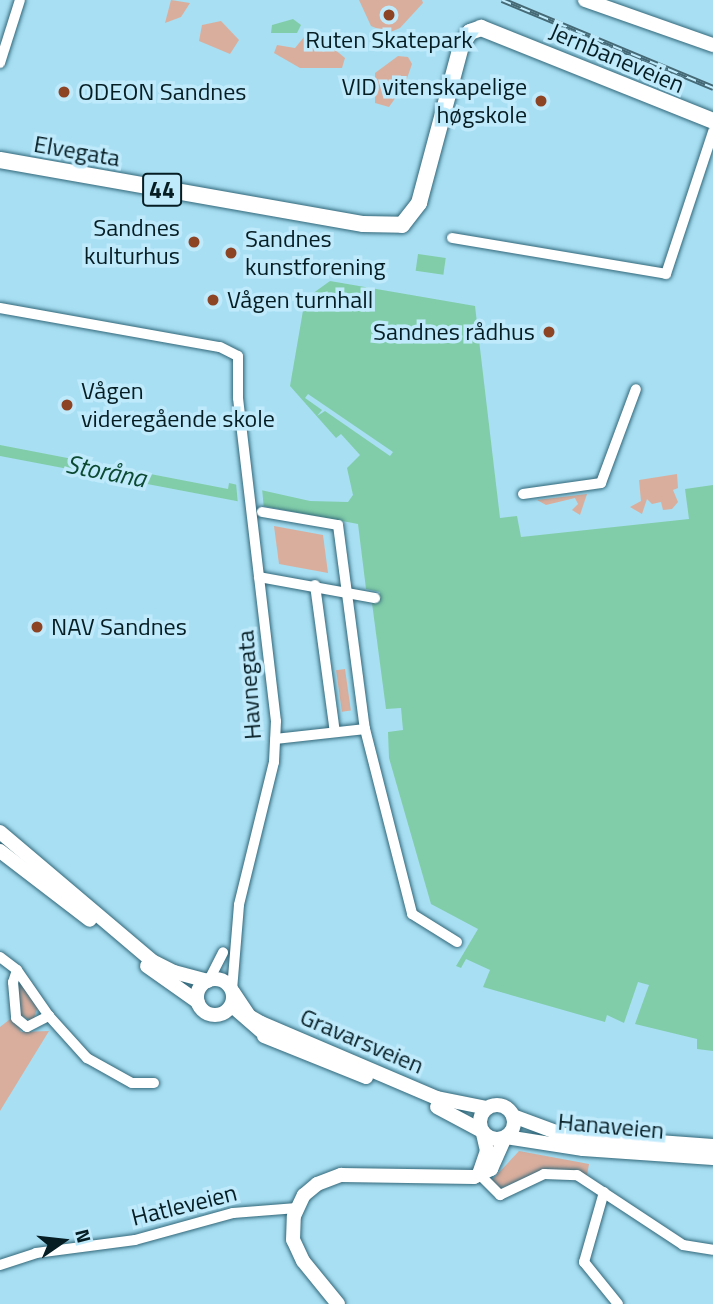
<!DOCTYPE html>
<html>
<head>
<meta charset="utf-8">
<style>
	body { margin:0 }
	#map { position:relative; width:713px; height:1304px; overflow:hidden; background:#a8dff3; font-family:"Titillium Web",sans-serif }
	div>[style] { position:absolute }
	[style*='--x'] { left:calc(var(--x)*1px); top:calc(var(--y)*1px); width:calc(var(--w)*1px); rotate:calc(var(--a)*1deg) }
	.green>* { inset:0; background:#daae9d; transform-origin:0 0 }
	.water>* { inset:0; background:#81cda9; transform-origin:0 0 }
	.pier>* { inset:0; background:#a8dff3 }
	.roads { filter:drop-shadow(0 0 2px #326779) drop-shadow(0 0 2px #326779) }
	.street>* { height:10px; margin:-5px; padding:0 5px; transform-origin:5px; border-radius:5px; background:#fff }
	.secondary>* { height:14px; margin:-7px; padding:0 7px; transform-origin:7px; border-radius:7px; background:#fff }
	.secondary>.ring { margin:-7px; padding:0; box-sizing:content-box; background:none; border:14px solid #fff; border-radius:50% }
	.primary>* { height:16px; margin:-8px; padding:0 8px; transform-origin:8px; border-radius:8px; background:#fff }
	.rail>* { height:6px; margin-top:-3px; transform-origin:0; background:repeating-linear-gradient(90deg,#bfeafb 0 10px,#456975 0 20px); box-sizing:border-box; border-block:2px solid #456975 }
	.dots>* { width:19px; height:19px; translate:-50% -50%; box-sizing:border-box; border:4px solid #bfeafb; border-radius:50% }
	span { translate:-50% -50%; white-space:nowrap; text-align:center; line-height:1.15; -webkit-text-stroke:7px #bfeafb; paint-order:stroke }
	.shield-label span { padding:2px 5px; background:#bfeafb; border:2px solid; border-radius:5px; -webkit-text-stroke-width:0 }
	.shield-label { font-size:23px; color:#061d24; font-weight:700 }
	.poi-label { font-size:24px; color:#061d24 }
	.right { translate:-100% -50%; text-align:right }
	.left { translate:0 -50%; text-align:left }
	.street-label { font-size:24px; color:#061d24 }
	.water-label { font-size:26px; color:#0c4a33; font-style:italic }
	.north { position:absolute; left:28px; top:1206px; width:70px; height:70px; -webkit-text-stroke:5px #bfeafb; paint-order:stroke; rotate:76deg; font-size:19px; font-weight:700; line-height:28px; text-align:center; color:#061d24 }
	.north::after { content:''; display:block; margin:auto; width:24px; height:32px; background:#061d24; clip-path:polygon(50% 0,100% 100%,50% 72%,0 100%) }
</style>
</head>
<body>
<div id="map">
	<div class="green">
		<i style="clip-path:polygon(171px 0,190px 3px,181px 17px,165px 23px)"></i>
		<i style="clip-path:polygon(359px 0,422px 0,423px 3px,400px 28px,388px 33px,371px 26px)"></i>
		<i style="clip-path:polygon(221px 21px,239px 40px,230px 54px,199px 41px,202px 25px)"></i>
		<i style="clip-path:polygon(315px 33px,345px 58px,342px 68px,300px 68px,274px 53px,277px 45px,295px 48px,304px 37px)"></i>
		<i style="clip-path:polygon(398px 56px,408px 57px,412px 64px,405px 84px,389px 107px,375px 103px,375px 73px)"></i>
		<i style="clip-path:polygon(677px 474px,678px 488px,673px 490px,678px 502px,672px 509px,663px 510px,661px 502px,652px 504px,647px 499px,642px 514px,630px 507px,641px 501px,639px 480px)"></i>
		<i style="clip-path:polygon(587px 494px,580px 515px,572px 510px,578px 504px,575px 498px,546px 505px,537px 500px)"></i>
		<i style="clip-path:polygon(274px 526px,323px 535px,328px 573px,279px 564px)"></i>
		<i style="left:345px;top:669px;width:42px;height:9px;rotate:82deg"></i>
		<i style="clip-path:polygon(23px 982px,38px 1006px,33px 1021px,21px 1016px,17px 984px)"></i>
		<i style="clip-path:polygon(14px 1016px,21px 1032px,49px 1031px,0 1111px,0 1027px)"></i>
		<i style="clip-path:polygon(519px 1151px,589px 1164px,587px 1175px,544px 1170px,499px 1189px,492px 1180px)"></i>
	</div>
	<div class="water">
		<i style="clip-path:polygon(293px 19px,301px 25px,297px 33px,271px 33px,272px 25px)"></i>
		<i style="left:418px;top:254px;width:28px;height:17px;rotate:8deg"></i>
		<i style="clip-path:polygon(330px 281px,475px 306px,500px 518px,517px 516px,521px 537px,689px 519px,685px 489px,713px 485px,713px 1051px,697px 1049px,697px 1039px,635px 1024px,649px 985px,638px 982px,624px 1023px,607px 1015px,605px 1022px,483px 987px,490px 970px,466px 959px,461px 968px,456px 966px,478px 929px,431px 904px,389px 758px,388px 732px,403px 730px,401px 708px,386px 709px,372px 603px,378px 603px,380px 592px,366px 589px,358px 524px,0 456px,0 445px,228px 489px,229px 483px,310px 501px,348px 502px,353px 495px,347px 468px,360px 455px,341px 434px,336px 438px,290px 386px,305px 299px)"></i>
	</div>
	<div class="pier">
		<i style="clip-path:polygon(308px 394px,393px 452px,390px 456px,325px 411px,317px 416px,322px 410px,305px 398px)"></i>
		<i style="clip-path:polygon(236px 483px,262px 488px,264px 510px,238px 505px)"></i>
	</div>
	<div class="roads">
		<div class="street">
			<i style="--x:0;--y:63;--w:66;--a:-72.4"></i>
			<i style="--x:452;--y:238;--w:217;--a:9.5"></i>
			<i style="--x:666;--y:274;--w:150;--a:-71.7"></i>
			<i style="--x:0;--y:308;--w:223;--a:10.1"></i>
			<i style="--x:220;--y:347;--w:20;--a:27"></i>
			<i style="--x:238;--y:356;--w:42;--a:90"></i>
			<i style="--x:238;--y:398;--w:325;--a:83.3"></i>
			<i style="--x:276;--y:721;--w:41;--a:92.8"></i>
			<i style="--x:274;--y:762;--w:147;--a:103.8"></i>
			<i style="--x:239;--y:905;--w:86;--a:94.7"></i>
			<i style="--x:232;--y:991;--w:20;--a:81"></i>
			<i style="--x:235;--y:1011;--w:38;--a:41"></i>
			<i style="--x:523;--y:494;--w:79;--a:-8"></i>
			<i style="--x:601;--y:483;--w:100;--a:-69.6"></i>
			<i style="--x:262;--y:512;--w:77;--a:9.7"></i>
			<i style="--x:338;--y:525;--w:206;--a:82.5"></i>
			<i style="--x:365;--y:729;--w:90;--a:173.6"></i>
			<i style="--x:259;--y:577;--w:118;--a:10.3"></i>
			<i style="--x:315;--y:585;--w:148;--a:82.3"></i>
			<i style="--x:365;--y:729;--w:191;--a:75.7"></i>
			<i style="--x:412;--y:914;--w:53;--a:31.9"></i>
			<i style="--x:0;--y:957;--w:21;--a:37"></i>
			<i style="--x:17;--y:970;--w:56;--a:55.2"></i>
			<i style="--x:49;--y:1016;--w:57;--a:47.9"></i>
			<i style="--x:87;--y:1058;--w:51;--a:29.1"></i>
			<i style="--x:132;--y:1083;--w:22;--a:0"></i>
			<i style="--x:17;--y:970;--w:13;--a:108"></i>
			<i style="--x:13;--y:982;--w:36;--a:85"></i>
			<i style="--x:16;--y:1018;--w:14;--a:39"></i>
			<i style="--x:27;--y:1027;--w:25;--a:-27"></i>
			<i style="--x:209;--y:980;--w:31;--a:-63"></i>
			<i style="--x:479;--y:1174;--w:30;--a:45"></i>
			<i style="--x:500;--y:1195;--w:49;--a:-25.5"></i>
			<i style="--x:544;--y:1174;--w:33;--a:2"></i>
			<i style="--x:577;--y:1175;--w:127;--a:33.4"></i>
			<i style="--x:683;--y:1245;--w:30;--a:9"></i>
			<i style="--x:604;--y:1192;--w:73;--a:105.9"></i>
			<i style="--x:584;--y:1262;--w:54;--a:51"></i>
			<i style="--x:0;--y:1265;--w:38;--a:-18"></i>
			<i style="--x:36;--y:1253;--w:100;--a:-7.5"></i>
			<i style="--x:135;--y:1240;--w:102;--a:-15.4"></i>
			<i style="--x:233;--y:1213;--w:64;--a:-4.5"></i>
		</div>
		<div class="secondary">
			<i style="--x:585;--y:0;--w:136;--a:19.4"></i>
			<i style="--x:0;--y:832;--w:199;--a:40.3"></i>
			<i style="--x:152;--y:961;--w:25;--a:27"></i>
			<i style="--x:174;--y:972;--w:35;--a:15"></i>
			<i style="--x:0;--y:851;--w:113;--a:37.5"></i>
			<i style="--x:147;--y:966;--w:62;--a:35.2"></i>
			<i class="ring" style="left:197px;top:979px;width:22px;height:22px"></i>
			<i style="--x:233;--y:992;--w:29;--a:56"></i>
			<i style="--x:249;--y:1016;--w:14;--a:30"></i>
			<i style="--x:261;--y:1023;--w:191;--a:23.1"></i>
			<i style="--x:437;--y:1098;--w:51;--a:11.3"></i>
			<i style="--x:264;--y:1036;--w:110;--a:21.9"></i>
			<i class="ring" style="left:480px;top:1105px;width:20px;height:20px"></i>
			<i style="--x:437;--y:1107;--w:51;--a:28.1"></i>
			<i style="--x:513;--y:1116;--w:54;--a:20.4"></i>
			<i style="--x:564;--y:1135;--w:149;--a:4.2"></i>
			<i style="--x:506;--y:1137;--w:78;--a:8.9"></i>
			<i style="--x:583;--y:1149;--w:130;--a:4"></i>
			<i style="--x:479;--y:1174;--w:24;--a:-71"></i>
			<i style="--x:487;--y:1151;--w:18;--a:-103"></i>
			<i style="--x:338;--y:1304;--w:55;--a:-129.1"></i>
			<i style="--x:303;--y:1261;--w:23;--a:-115"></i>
			<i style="--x:293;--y:1240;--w:24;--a:-88"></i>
			<i style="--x:294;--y:1216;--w:23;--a:-65"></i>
			<i style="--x:304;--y:1195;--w:17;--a:-40"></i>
			<i style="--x:317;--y:1184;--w:26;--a:-21"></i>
			<i style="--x:341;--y:1175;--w:133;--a:0.9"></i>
			<i style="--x:474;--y:1177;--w:19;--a:-25"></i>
			<i style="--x:491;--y:1169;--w:34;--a:-66"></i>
		</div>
		<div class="primary">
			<i style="--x:0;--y:160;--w:369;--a:10"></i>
			<i style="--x:363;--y:224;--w:39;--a:1"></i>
			<i style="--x:402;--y:225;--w:28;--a:-52"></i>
			<i style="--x:419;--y:203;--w:163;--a:-75"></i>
			<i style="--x:461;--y:46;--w:17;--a:-57"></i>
			<i style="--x:470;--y:32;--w:12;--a:-20"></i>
			<i style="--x:481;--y:28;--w:250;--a:21.8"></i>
		</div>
	</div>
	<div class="rail">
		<i style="--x:502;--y:0;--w:229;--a:22.6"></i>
	</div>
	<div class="dots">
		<i style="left:389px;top:15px;background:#8d4425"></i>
		<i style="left:64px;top:92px;background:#8d4425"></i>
		<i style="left:541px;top:101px;background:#8d4425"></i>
		<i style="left:194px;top:242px;background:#8d4425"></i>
		<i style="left:231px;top:253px;background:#8d4425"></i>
		<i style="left:213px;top:300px;background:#8d4425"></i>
		<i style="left:549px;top:332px;background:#8d4425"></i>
		<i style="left:67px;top:405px;background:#8d4425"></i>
		<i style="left:37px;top:627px;background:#8d4425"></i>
	</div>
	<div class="shield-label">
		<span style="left:162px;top:190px">44</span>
	</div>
	<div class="poi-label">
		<span style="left:389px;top:40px">Ruten Skatepark</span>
		<span class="right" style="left:527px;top:101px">VID vitenskapelige<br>høgskole</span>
		<span class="left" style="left:78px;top:92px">ODEON Sandnes</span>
		<span class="right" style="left:180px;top:242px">Sandnes<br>kulturhus</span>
		<span class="left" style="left:245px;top:253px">Sandnes<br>kunstforening</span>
		<span class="left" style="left:227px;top:300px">Vågen turnhall</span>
		<span class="right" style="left:535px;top:332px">Sandnes rådhus</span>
		<span class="left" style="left:81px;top:405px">Vågen<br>videregående skole</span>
		<span class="left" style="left:51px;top:627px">NAV Sandnes</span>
	</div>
	<div class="street-label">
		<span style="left:617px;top:58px;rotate:23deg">Jernbaneveien</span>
		<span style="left:77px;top:151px;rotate:10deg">Elvegata</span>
		<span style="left:249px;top:685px;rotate:-94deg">Havnegata</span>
		<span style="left:362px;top:1041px;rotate:23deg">Gravarsveien</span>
		<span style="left:611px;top:1126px;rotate:5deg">Hanaveien</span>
		<span style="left:184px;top:1205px;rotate:-14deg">Hatleveien</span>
	</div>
	<div class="water-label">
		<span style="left:106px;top:471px;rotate:11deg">Storåna</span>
	</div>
	<div class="north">N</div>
</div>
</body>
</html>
